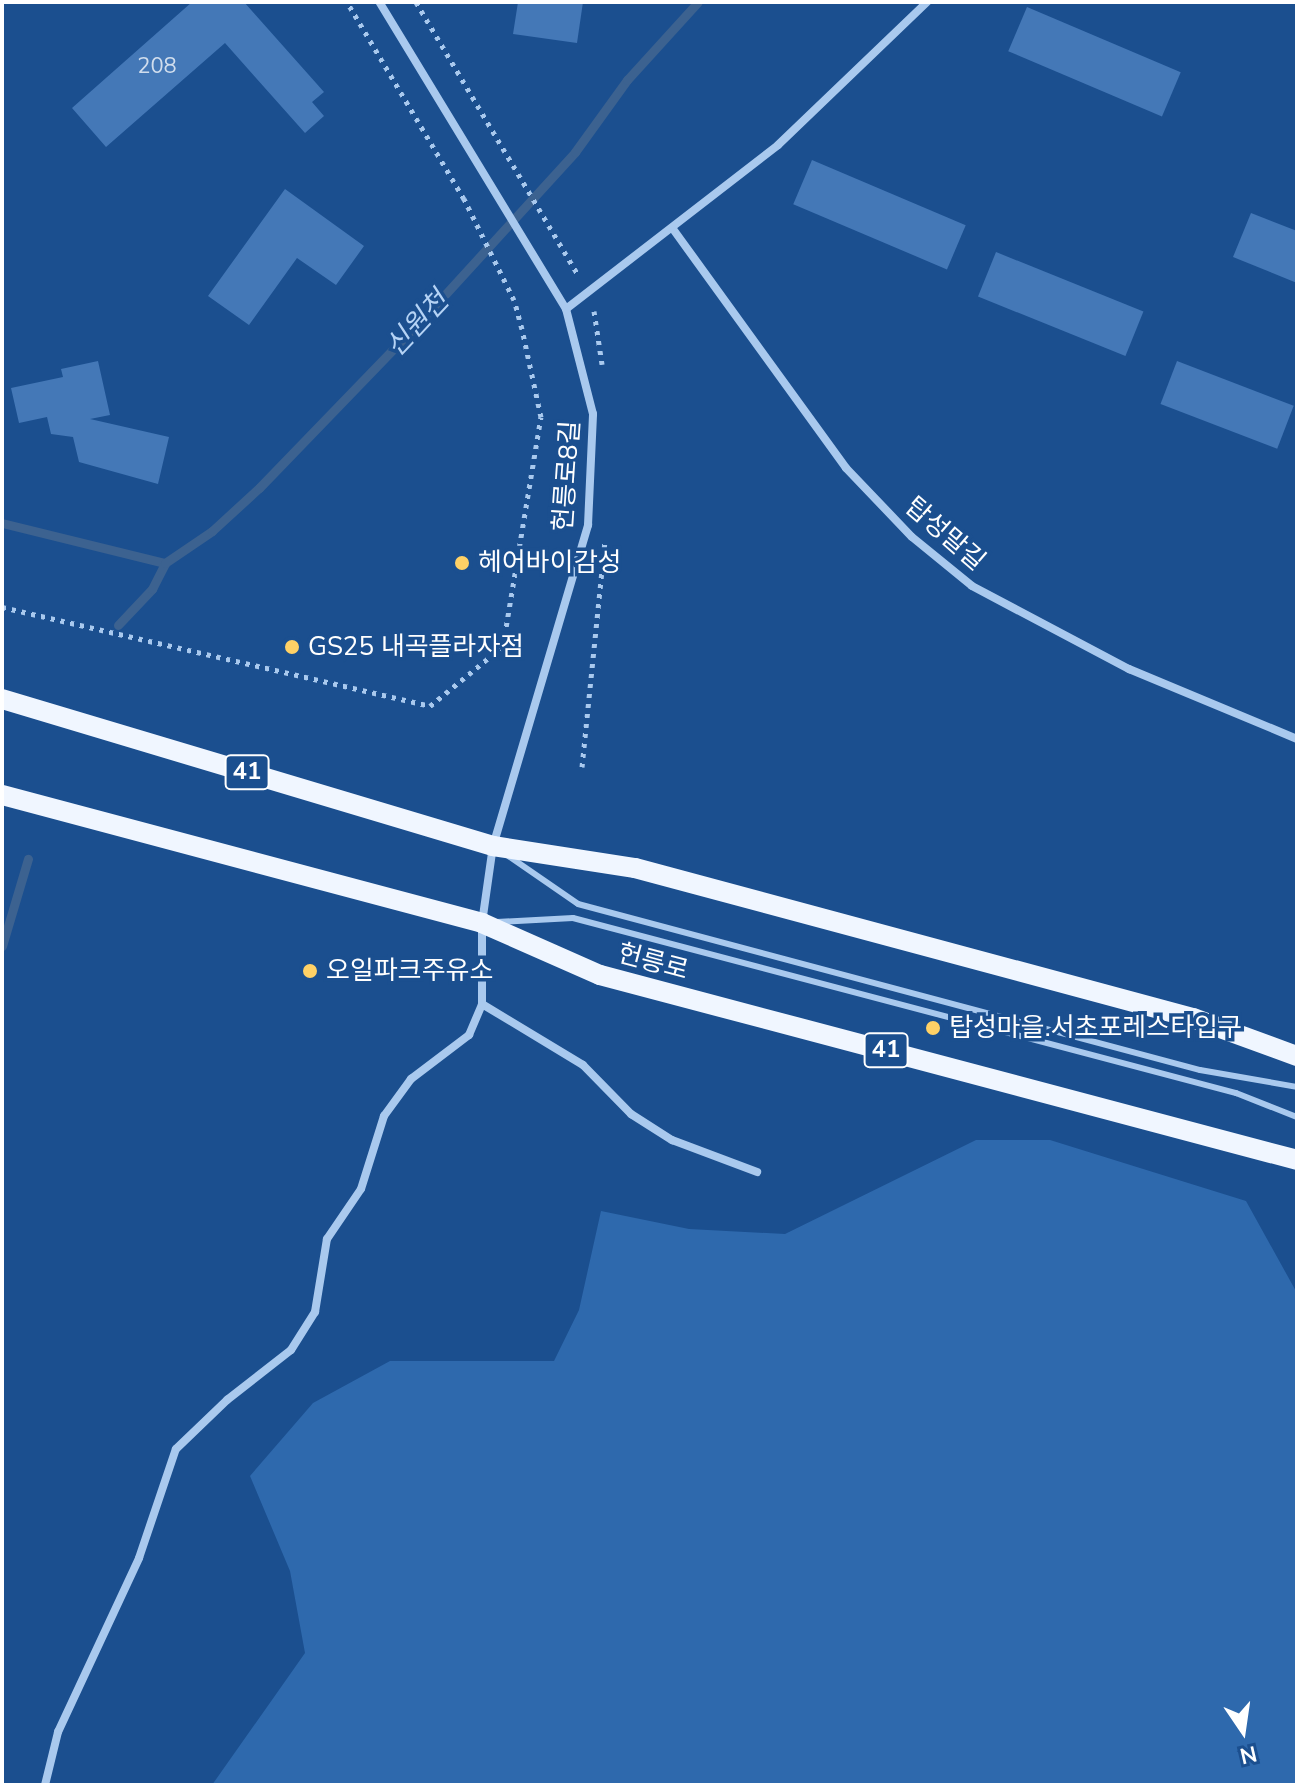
<!DOCTYPE html>
<html>
<head>
<meta charset="utf-8">
<style>
	body { margin:0 }
	#map { position:relative; width:1299px; height:1787px; overflow:hidden; background:#1b4f8f; font-family:"Nunito Sans","Noto Sans KR",sans-serif }
	div>[style] { position:absolute }
	[style*='--x'] { left:calc(var(--x)*1px); top:calc(var(--y)*1px); width:calc(var(--w)*1px); rotate:calc(var(--a)*1deg) }
	.green>* { inset:0; background:#2e69ad }
	.stream>* { height:9px; margin:-4.5px; padding:0 4.5px; transform-origin:4.5px; border-radius:4.5px; background:#3c6290 }
	.building>* { inset:0; background:#4478b7; transform-origin:0 0 }
	.path>* { height:5px; margin-top:-2.5px; transform-origin:0; background:repeating-linear-gradient(90deg,#a9c9ee 0 4px,transparent 0 10px) }
	.lane>* { height:6px; margin:-3px; padding:0 3px; transform-origin:3px; border-radius:3px; background:#a9c9ee }
	.street>* { height:8px; margin:-4px; padding:0 4px; transform-origin:4px; border-radius:4px; background:#a9c9ee }
	.primary>* { height:20px; margin:-10px; padding:0 10px; transform-origin:10px; border-radius:10px; background:#f0f6ff }
	.dots>* { width:22px; height:22px; translate:-50% -50%; box-sizing:border-box; border:4px solid #1b4f8f; border-radius:50% }
	span { translate:-50% -50%; white-space:nowrap; text-align:center; line-height:1.15; -webkit-text-stroke:7px #1b4f8f; paint-order:stroke }
	.number-label { font-size:22px; color:#d0dded }
	.number-label span { -webkit-text-stroke-width:0 }
	.shield-label span { padding:2px 6px; background:#1b4f8f; border:2px solid; border-radius:6px; -webkit-text-stroke-width:0 }
	.shield-label { font-size:24px; color:#fff; font-weight:700 }
	.street-label { font-size:26px; color:#fff }
	.poi-label { font-size:26px; color:#fff }
	.left { translate:0 -50%; text-align:left }
	.water-label { font-size:28px; color:#b5d3f5; font-style:italic }
	.frame { position:absolute; inset:0; border:4px solid #fff; pointer-events:none }
	.north { position:absolute; left:1203px; top:1691px; width:80px; height:80px; -webkit-text-stroke:6px #1b4f8f; paint-order:stroke; rotate:167deg; font-size:22px; font-weight:700; line-height:32px; text-align:center; color:#fff }
	.north::after { content:''; display:block; margin:auto; width:28px; height:36px; background:#fff; clip-path:polygon(50% 0,100% 100%,50% 72%,0 100%) }
</style>
</head>
<body>
<div id="map">
	<div class="green">
		<i style="clip-path:polygon(976px 1140px,1050px 1140px,1246px 1201px,1297px 1293px,1297px 1785px,212px 1785px,305px 1653px,290px 1571px,250px 1476px,313px 1403px,390px 1361px,554px 1361px,579px 1310px,601px 1211px,689px 1229px,785px 1234px)"></i>
	</div>
	<div class="stream">
		<i style="--x:2;--y:523;--w:168;--a:13.8"></i>
		<i style="--x:118;--y:625;--w:50;--a:-46.6"></i>
		<i style="--x:152;--y:589;--w:29;--a:-63"></i>
		<i style="--x:165;--y:563;--w:57;--a:-34.2"></i>
		<i style="--x:212;--y:531;--w:64;--a:-42.5"></i>
		<i style="--x:259;--y:488;--w:246;--a:-46"></i>
		<i style="--x:430;--y:311;--w:215;--a:-47.6"></i>
		<i style="--x:575;--y:152;--w:89;--a:-54.2"></i>
		<i style="--x:627;--y:80;--w:105;--a:-47.7"></i>
		<i style="--x:2;--y:946;--w:91;--a:-73.4"></i>
	</div>
	<div class="building">
		<i style="clip-path:polygon(192px 2px,244px 2px,324px 92px,312px 102px,324px 116px,305px 133px,225px 43px,106px 147px,72px 108px)"></i>
		<i style="clip-path:polygon(518px 2px,583px 2px,577px 43px,513px 34px)"></i>
		<i style="left:1027px;top:7px;width:167px;height:48px;rotate:23deg"></i>
		<i style="left:812px;top:160px;width:167px;height:48px;rotate:23deg"></i>
		<i style="clip-path:polygon(285px 189px,364px 246px,336px 285px,297px 258px,249px 325px,208px 296px)"></i>
		<i style="clip-path:polygon(1251px 213px,1297px 231px,1297px 283px,1233px 257px)"></i>
		<i style="left:996px;top:252px;width:159px;height:48px;rotate:22deg"></i>
		<i style="clip-path:polygon(98px 361px,110px 415px,90px 419px,169px 437px,158px 484px,79px 462px,73px 437px,51px 434px,47px 417px,19px 423px,11px 388px,63px 377px,61px 369px)"></i>
		<i style="left:1177px;top:361px;width:125px;height:46px;rotate:21deg"></i>
	</div>
	<div class="path">
		<i style="--x:416;--y:2;--w:319;--a:59.3"></i>
		<i style="--x:594;--y:311;--w:54;--a:81.4"></i>
		<i style="--x:2;--y:607;--w:439;--a:13"></i>
		<i style="--x:430;--y:706;--w:94;--a:-39.4"></i>
		<i style="--x:503;--y:646;--w:232;--a:-80.6"></i>
		<i style="--x:541;--y:417;--w:90;--a:-102.2"></i>
		<i style="--x:522;--y:329;--w:30;--a:-105"></i>
		<i style="--x:514;--y:300;--w:113;--a:-116.3"></i>
		<i style="--x:464;--y:199;--w:229;--a:-120.7"></i>
		<i style="--x:582;--y:767;--w:227;--a:-84.2"></i>
	</div>
	<div class="lane">
		<i style="--x:507;--y:855;--w:86;--a:34.6"></i>
		<i style="--x:578;--y:904;--w:644;--a:14.94"></i>
		<i style="--x:1200;--y:1070;--w:98;--a:9.9"></i>
		<i style="--x:497;--y:922;--w:76;--a:-3"></i>
		<i style="--x:573;--y:918;--w:686;--a:14.79"></i>
		<i style="--x:1236;--y:1093;--w:66;--a:21.5"></i>
	</div>
	<div class="street">
		<i style="--x:673;--y:229;--w:295;--a:54.1"></i>
		<i style="--x:846;--y:468;--w:95;--a:46.3"></i>
		<i style="--x:912;--y:537;--w:77;--a:39.2"></i>
		<i style="--x:972;--y:586;--w:178;--a:27.9"></i>
		<i style="--x:1129;--y:669;--w:182;--a:22.6"></i>
		<i style="--x:566;--y:309;--w:268;--a:-37.7"></i>
		<i style="--x:778;--y:145;--w:207;--a:-43.8"></i>
		<i style="--x:482;--y:1004;--w:118;--a:31.1"></i>
		<i style="--x:583;--y:1065;--w:69;--a:45.6"></i>
		<i style="--x:631;--y:1114;--w:49;--a:32.4"></i>
		<i style="--x:672;--y:1140;--w:91;--a:20.6"></i>
		<i style="--x:45;--y:1785;--w:55;--a:-76.2"></i>
		<i style="--x:58;--y:1732;--w:192;--a:-65"></i>
		<i style="--x:139;--y:1558;--w:115;--a:-71.3"></i>
		<i style="--x:176;--y:1449;--w:71;--a:-43.9"></i>
		<i style="--x:227;--y:1400;--w:81;--a:-38"></i>
		<i style="--x:291;--y:1350;--w:45;--a:-57.7"></i>
		<i style="--x:315;--y:1312;--w:74;--a:-80.7"></i>
		<i style="--x:327;--y:1239;--w:60;--a:-55.8"></i>
		<i style="--x:361;--y:1189;--w:77;--a:-72.5"></i>
		<i style="--x:384;--y:1116;--w:46;--a:-53.9"></i>
		<i style="--x:411;--y:1079;--w:73;--a:-37.2"></i>
		<i style="--x:469;--y:1035;--w:34;--a:-67"></i>
		<i style="--x:482;--y:1004;--w:81;--a:-90"></i>
		<i style="--x:482;--y:923;--w:78;--a:-81.9"></i>
		<i style="--x:493;--y:846;--w:335;--a:-73.5"></i>
		<i style="--x:588;--y:525;--w:111;--a:-87.4"></i>
		<i style="--x:593;--y:414;--w:108;--a:-104.4"></i>
		<i style="--x:566;--y:309;--w:359;--a:-121.3"></i>
	</div>
	<div class="primary">
		<i style="--x:2;--y:699;--w:513;--a:16.67"></i>
		<i style="--x:493;--y:846;--w:144;--a:8.8"></i>
		<i style="--x:635;--y:868;--w:578;--a:15.05"></i>
		<i style="--x:1193;--y:1018;--w:111;--a:20.1"></i>
		<i style="--x:2;--y:795;--w:497;--a:14.9"></i>
		<i style="--x:482;--y:923;--w:129;--a:23.8"></i>
		<i style="--x:600;--y:975;--w:721;--a:14.86"></i>
	</div>
	<div class="dots">
		<i style="left:462px;top:563px;background:#ffd166"></i>
		<i style="left:292px;top:647px;background:#ffd166"></i>
		<i style="left:310px;top:971px;background:#ffd166"></i>
		<i style="left:933px;top:1028px;background:#ffd166"></i>
	</div>
	<div class="number-label">
		<span style="left:157px;top:67px">208</span>
	</div>
	<div class="shield-label">
		<span style="left:247px;top:772px">41</span>
		<span style="left:886px;top:1050px">41</span>
	</div>
	<div class="street-label">
		<span style="left:567px;top:476px;rotate:-86deg">헌릉로8길</span>
		<span style="left:945px;top:534px;rotate:41deg">탑성말길</span>
		<span style="left:653px;top:962px;rotate:15deg">헌릉로</span>
	</div>
	<div class="poi-label">
		<span class="left" style="left:478px;top:563px">헤어바이감성</span>
		<span class="left" style="left:308px;top:647px">GS25 내곡플라자점</span>
		<span class="left" style="left:326px;top:971px">오일파크주유소</span>
		<span class="left" style="left:949px;top:1028px">탑성마을.서초포레스타입구</span>
	</div>
	<div class="water-label">
		<span style="left:417px;top:324px;rotate:-47deg">신원천</span>
	</div>
	<div class="frame"></div>
	<div class="north">N</div>
</div>
</body>
</html>
